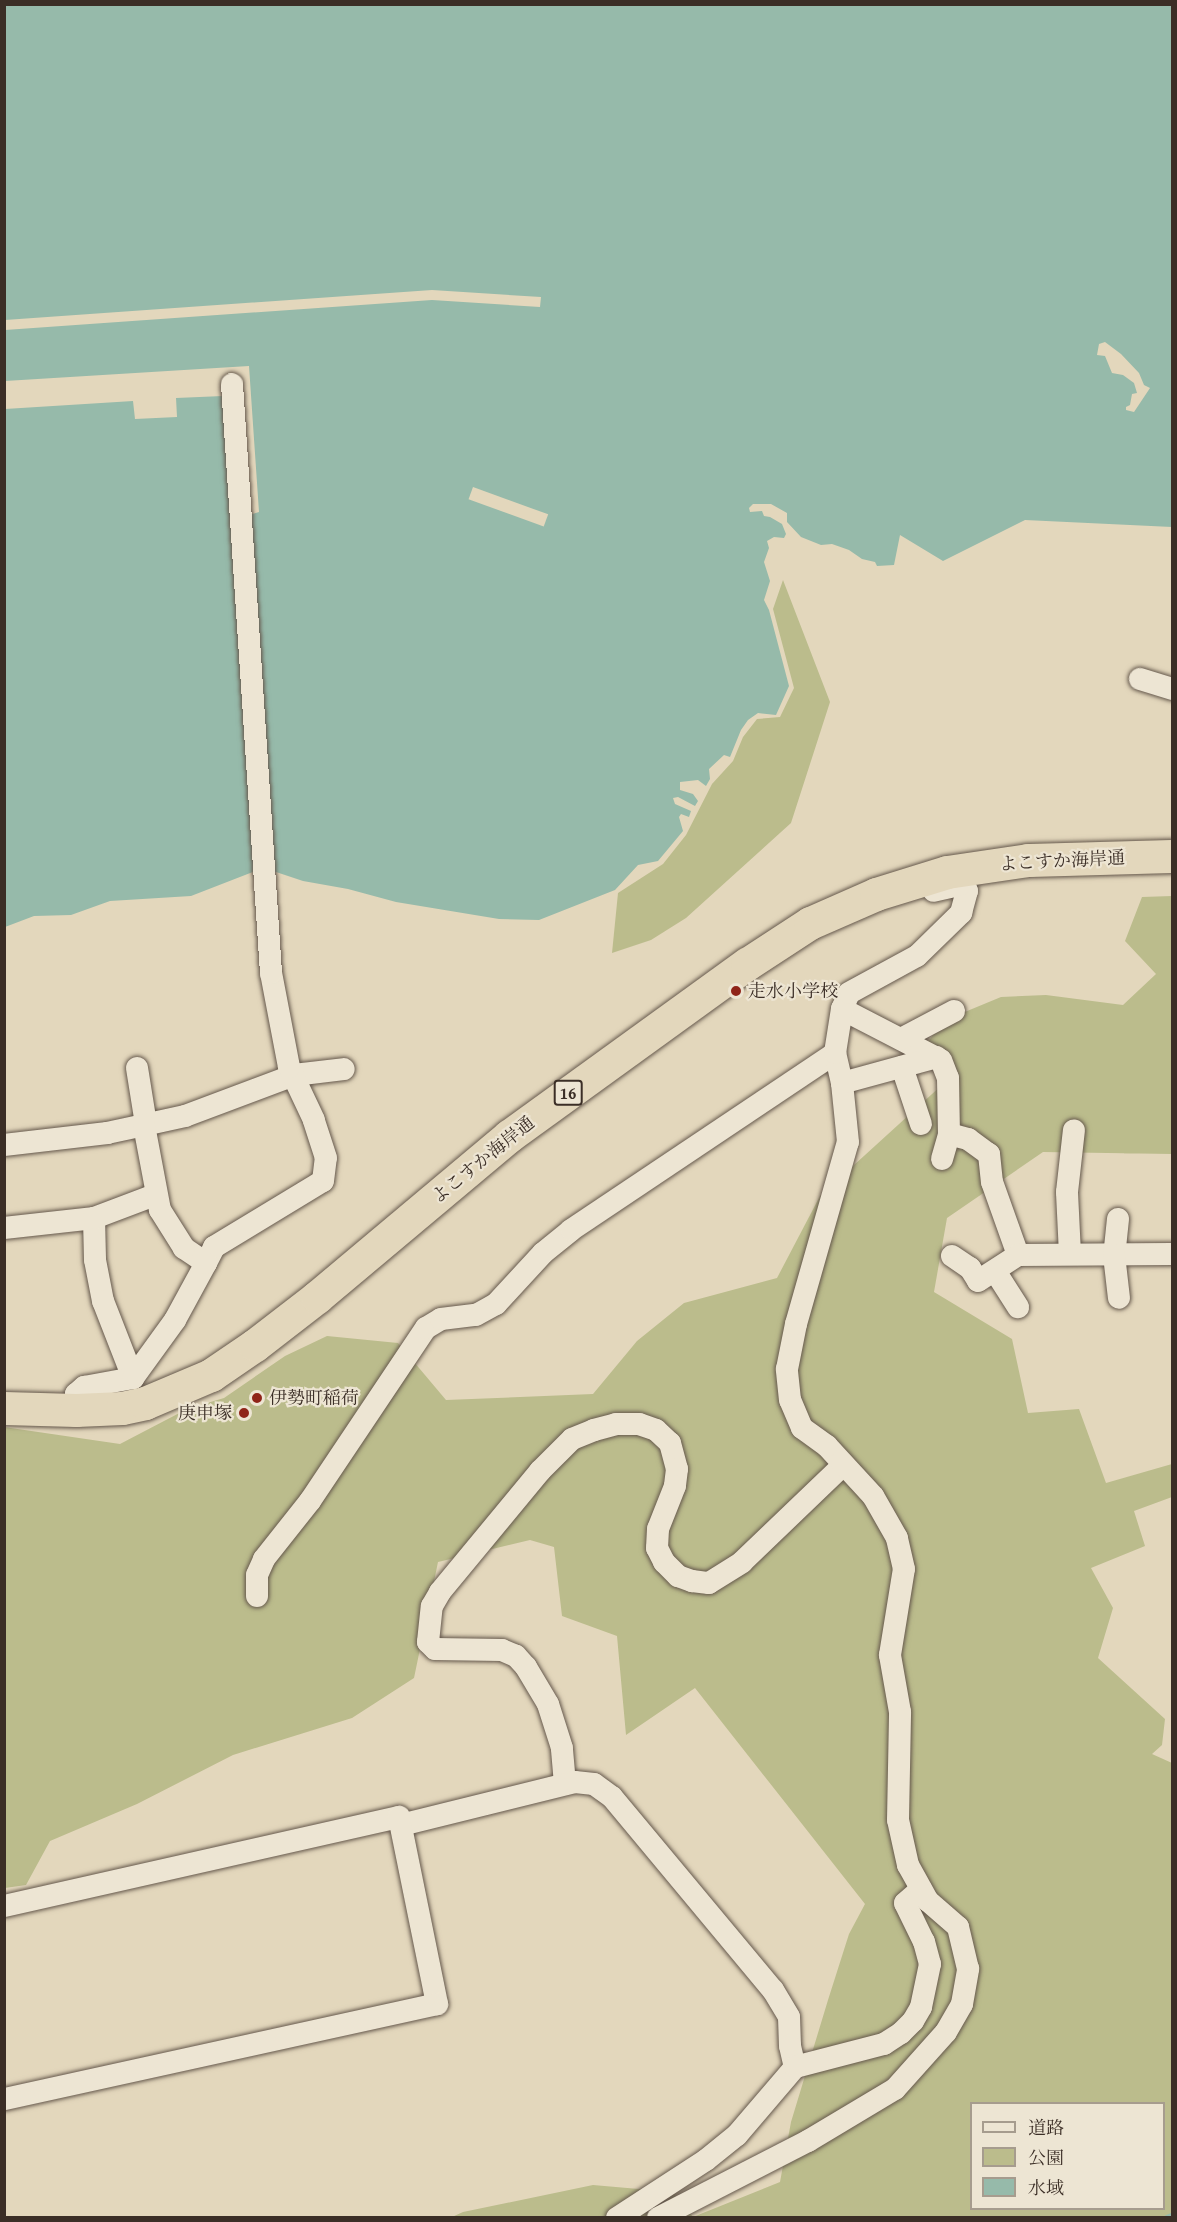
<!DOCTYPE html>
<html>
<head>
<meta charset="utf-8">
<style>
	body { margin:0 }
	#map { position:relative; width:1177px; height:2222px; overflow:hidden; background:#e3d7bc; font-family:"Gentium Book Plus","Noto Serif JP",serif }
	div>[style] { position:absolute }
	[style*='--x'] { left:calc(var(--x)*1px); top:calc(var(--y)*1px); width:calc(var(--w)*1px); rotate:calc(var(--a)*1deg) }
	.green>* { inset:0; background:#bbbc8c }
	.water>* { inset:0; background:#96baaa }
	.pier>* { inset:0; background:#e3d7bc; transform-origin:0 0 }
	.stream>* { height:6px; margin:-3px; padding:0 3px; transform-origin:3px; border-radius:3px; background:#96baaa }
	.roads { filter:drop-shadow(0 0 2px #65584c) drop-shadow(0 0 2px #65584c) }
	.minor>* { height:22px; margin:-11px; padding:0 11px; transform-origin:11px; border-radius:11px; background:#ede5d3 }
	.highway>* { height:33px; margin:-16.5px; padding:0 16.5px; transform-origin:16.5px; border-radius:16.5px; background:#e3d7bc }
	.dots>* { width:16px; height:16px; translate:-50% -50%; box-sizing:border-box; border:3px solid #ede5d3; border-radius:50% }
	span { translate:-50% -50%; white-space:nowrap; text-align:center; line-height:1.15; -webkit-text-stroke:4.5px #ede5d3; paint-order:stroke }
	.shield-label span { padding:2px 4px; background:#ede5d3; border:2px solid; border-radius:4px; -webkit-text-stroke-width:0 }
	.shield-label { font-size:16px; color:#3b2e26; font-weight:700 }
	.street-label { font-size:18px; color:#3b2e26 }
	.poi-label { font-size:18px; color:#3b2e26 }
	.left { translate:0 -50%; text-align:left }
	.right { translate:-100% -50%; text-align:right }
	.frame { position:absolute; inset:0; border:6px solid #3b2e26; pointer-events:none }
	.legend { position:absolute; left:970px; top:2102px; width:195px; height:108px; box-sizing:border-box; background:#ede5d3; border:2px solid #a69c8e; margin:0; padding:8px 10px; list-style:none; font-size:18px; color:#3b2e26 }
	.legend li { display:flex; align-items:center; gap:12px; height:30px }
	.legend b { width:30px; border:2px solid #a69c8e }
</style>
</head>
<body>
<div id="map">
	<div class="green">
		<i style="clip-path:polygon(783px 580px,830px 702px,791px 823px,686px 918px,651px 940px,612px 953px,618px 893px,663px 864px,686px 835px,712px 784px,733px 761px,743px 737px,757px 719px,780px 717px,794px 688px,773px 609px)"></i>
		<i style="clip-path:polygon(evenodd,1172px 896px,1172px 1154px,1043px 1152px,947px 1218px,934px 1292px,1012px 1339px,1028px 1413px,1079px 1409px,1106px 1483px,1172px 1464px,1172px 1497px,1134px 1511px,1145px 1546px,1091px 1568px,1113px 1608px,1098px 1658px,1165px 1719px,1162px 1745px,1152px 1754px,1172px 1763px,1172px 2217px,452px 2217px,463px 2212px,593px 2185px,673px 2192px,693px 2217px,780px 2182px,791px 2122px,828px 2000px,849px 1934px,865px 1904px,695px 1688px,626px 1735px,617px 1636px,562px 1616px,554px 1547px,530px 1540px,438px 1562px,414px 1678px,352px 1718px,233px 1755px,137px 1804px,50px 1841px,26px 1885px,5px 1888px,4px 1427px,120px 1444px,187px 1409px,224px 1398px,285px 1356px,327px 1336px,398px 1343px,446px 1400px,593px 1394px,637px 1341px,684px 1303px,777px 1278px,820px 1196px,943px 1084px,928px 1042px,943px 1021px,1001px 997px,1046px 995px,1123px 1005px,1156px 974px,1125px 941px,1142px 897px,1172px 896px,972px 2104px,1164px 2104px,1164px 2208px,972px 2208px,972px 2104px)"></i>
	</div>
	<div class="water">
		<i style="clip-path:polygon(evenodd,5px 5px,1172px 5px,1172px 527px,1025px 520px,943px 561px,900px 535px,894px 565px,877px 566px,875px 562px,862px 559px,849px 550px,832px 544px,821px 545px,801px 537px,787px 522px,787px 513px,771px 504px,753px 504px,749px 508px,750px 512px,762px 511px,764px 516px,770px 517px,782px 524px,786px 534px,784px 538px,774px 537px,767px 541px,769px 548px,764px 562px,770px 581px,764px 600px,769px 610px,789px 686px,776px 715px,758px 713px,748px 720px,741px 730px,730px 757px,724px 755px,709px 769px,710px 779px,706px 786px,698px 780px,680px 782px,680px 790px,693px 794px,698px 801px,695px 806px,678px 797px,673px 798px,675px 804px,691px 811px,689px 817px,681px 814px,679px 817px,683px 831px,658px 861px,638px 865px,615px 890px,539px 920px,499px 919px,396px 902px,348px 889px,303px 881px,273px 871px,249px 515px,259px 512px,249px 366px,5px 381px,5px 5px,1105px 342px,1121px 354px,1139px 373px,1144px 385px,1150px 388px,1134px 412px,1126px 410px,1126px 407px,1130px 405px,1132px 394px,1137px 393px,1134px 383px,1123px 375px,1112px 373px,1105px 356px,1097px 355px,1099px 344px,1105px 342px)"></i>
		<i style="clip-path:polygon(223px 396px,258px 870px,191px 896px,110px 901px,71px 915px,34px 916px,5px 927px,5px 409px,133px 401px,135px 419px,177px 417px,176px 398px)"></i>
	</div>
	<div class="pier">
		<i style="clip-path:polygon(432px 290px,541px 297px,540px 307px,432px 300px,5px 330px,5px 320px)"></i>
		<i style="left:473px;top:487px;width:80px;height:13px;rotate:20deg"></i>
	</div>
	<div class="stream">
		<i style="--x:1167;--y:2218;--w:5;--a:-22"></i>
	</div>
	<div class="roads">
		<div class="minor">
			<i style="--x:1140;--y:679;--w:34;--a:17"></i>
			<i style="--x:842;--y:1009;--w:111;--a:27.3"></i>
			<i style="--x:941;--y:1060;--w:19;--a:69"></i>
			<i style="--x:948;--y:1078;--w:56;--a:89"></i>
			<i style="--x:949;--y:1134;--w:20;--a:15"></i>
			<i style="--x:968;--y:1139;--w:26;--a:36"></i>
			<i style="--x:989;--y:1154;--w:28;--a:84"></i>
			<i style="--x:992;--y:1182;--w:77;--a:70.4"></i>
			<i style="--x:1018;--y:1255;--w:154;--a:-0.4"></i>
			<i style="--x:901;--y:1039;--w:60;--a:-27.8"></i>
			<i style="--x:902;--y:1067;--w:60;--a:71.6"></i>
			<i style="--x:137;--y:1068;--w:57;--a:80.9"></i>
			<i style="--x:842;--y:1083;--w:98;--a:-15.3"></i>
			<i style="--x:4;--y:1145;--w:104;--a:-6.6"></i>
			<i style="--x:107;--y:1133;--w:38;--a:-12"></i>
			<i style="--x:144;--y:1125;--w:42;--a:-12.4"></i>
			<i style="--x:185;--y:1116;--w:116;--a:-20.6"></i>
			<i style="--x:294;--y:1075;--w:50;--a:-6.8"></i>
			<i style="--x:942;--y:1159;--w:26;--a:-74"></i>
			<i style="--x:94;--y:1218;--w:42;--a:88.6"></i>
			<i style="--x:95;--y:1260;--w:42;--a:79"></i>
			<i style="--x:103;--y:1301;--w:83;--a:68.7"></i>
			<i style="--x:1118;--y:1219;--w:36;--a:96"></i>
			<i style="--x:1114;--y:1255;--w:43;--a:83.4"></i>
			<i style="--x:4;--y:1228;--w:91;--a:-6.3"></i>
			<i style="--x:94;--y:1218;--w:65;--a:-20.7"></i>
			<i style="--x:1070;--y:1254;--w:62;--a:-92.8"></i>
			<i style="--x:1067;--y:1192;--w:62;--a:-83.6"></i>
			<i style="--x:952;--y:1256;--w:22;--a:34"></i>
			<i style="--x:970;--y:1268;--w:15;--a:58"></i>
			<i style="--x:978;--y:1281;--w:48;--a:-33"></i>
			<i style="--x:206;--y:1263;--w:18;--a:-63"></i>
			<i style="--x:214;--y:1247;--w:127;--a:-31.2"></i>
			<i style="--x:323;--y:1181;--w:23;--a:-83"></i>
			<i style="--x:326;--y:1158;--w:40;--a:-108"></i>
			<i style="--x:314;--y:1120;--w:59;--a:-115.3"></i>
			<i style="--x:289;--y:1067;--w:96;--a:-100.8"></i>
			<i style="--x:271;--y:973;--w:590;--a:-93.79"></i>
			<i style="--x:995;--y:1271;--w:43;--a:57.4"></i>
			<i style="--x:76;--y:1410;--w:16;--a:-90"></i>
			<i style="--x:76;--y:1394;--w:11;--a:-41"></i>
			<i style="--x:84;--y:1387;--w:50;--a:-10.4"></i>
			<i style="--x:133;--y:1378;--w:72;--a:-54.1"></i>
			<i style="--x:175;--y:1320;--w:65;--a:-61.5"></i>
			<i style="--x:206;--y:1263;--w:27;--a:-146"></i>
			<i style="--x:184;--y:1248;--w:45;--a:-122.3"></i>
			<i style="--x:160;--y:1210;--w:86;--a:-100.7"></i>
			<i style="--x:257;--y:1596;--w:21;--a:-90"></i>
			<i style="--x:257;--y:1575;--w:17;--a:-66"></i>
			<i style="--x:264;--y:1559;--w:74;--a:-51.6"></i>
			<i style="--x:310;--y:1501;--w:208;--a:-56.2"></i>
			<i style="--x:426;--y:1328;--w:17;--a:-31"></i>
			<i style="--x:441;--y:1319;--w:35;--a:-7"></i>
			<i style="--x:476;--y:1315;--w:23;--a:-29"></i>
			<i style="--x:496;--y:1304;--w:69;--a:-47.3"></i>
			<i style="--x:543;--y:1253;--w:36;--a:-39"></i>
			<i style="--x:571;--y:1230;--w:318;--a:-33.8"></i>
			<i style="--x:565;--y:1784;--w:36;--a:-95"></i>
			<i style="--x:562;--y:1748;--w:46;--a:-107.7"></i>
			<i style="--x:548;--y:1704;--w:43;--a:-120.7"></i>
			<i style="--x:526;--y:1667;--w:15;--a:-132"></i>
			<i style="--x:516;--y:1656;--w:15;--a:-157"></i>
			<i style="--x:502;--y:1650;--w:67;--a:-179.1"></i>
			<i style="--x:435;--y:1649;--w:10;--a:-135"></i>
			<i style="--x:428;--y:1642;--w:36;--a:-84"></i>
			<i style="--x:432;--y:1606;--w:16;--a:-60"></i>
			<i style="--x:440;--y:1592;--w:157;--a:-50.4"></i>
			<i style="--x:540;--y:1471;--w:45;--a:-45"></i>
			<i style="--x:572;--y:1439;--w:24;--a:-22"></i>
			<i style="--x:594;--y:1430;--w:23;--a:-15"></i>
			<i style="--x:616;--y:1424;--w:23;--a:0"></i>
			<i style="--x:639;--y:1424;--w:18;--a:19"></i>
			<i style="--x:656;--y:1430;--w:19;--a:43"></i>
			<i style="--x:670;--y:1443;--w:27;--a:75"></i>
			<i style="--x:677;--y:1469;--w:17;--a:97"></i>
			<i style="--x:675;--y:1486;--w:46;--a:111.6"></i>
			<i style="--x:658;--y:1529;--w:19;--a:93"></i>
			<i style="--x:657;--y:1548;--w:16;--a:63"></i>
			<i style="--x:664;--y:1562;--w:20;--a:45"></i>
			<i style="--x:678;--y:1576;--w:15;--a:20"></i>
			<i style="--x:692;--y:1581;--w:17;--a:7"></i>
			<i style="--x:709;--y:1583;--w:39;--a:-32"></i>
			<i style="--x:742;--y:1562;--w:140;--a:-43.8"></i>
			<i style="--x:401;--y:1825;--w:179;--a:-13.9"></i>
			<i style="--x:575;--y:1782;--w:19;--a:6"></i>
			<i style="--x:594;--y:1784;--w:22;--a:36"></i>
			<i style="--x:612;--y:1797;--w:251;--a:50.2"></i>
			<i style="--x:773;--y:1990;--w:31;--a:59"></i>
			<i style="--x:789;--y:2017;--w:29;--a:88"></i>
			<i style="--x:790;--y:2046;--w:22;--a:77"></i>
			<i style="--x:4;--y:1906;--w:405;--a:-12.7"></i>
			<i style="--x:399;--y:1817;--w:191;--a:78.5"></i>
			<i style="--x:437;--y:2004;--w:443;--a:167.6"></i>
			<i style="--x:617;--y:2218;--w:106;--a:-33.1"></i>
			<i style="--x:706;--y:2160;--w:40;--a:-39"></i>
			<i style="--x:737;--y:2135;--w:89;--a:-49.5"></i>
			<i style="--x:795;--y:2067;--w:92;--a:-14.5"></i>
			<i style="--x:884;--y:2044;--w:20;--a:-33"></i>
			<i style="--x:901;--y:2033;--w:17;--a:-45"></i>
			<i style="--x:913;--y:2021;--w:16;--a:-60"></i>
			<i style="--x:921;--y:2007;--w:44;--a:-78.2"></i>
			<i style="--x:930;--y:1964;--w:23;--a:-105"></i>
			<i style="--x:924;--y:1942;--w:43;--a:-116"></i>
			<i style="--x:905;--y:1903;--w:21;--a:-41"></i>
			<i style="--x:658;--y:2218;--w:169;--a:-27.2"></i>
			<i style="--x:808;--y:2141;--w:101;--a:-30.9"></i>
			<i style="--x:895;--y:2089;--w:76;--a:-48.2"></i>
			<i style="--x:946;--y:2032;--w:32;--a:-60"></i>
			<i style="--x:962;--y:2004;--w:36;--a:-80"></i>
			<i style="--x:968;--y:1969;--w:43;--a:-103.4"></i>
			<i style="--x:958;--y:1927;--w:40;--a:-139"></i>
			<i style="--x:928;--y:1901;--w:41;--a:-119.1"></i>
			<i style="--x:908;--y:1865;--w:46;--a:-102.5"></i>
			<i style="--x:898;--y:1820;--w:108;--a:-88.9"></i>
			<i style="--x:900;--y:1712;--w:58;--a:-100"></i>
			<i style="--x:890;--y:1655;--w:87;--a:-80.8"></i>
			<i style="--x:904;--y:1569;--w:32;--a:-103"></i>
			<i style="--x:897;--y:1538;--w:48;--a:-119.7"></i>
			<i style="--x:873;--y:1496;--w:68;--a:-132.6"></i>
			<i style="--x:827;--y:1446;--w:31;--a:-144"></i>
			<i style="--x:802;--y:1428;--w:30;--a:-113"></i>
			<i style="--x:790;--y:1400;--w:31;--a:-96"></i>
			<i style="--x:787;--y:1369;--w:46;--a:-78.7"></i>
			<i style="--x:796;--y:1324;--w:189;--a:-74.1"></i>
			<i style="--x:848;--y:1142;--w:59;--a:-95.8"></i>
			<i style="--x:842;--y:1083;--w:31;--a:-103"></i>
			<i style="--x:835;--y:1053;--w:45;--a:-81"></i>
			<i style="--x:842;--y:1009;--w:17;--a:-66"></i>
			<i style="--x:849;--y:993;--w:77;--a:-28.6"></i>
			<i style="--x:917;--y:956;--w:62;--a:-44.3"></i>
			<i style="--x:961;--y:913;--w:23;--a:-75"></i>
			<i style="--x:967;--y:891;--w:10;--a:-143"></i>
			<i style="--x:959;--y:885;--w:26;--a:167"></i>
		</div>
		<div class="highway">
			<i style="--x:4;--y:1408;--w:72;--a:1.6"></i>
			<i style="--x:76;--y:1410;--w:46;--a:-2.5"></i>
			<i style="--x:122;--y:1408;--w:24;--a:-12"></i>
			<i style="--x:145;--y:1403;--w:72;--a:-23"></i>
			<i style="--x:211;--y:1375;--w:53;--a:-34.3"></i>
			<i style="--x:255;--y:1345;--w:78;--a:-37.7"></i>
			<i style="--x:317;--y:1297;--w:251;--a:-40"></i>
			<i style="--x:509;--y:1136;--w:294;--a:-35.9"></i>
			<i style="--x:747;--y:964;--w:75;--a:-33.1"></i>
			<i style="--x:810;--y:923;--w:72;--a:-23.7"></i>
			<i style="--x:876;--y:894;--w:74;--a:-17.2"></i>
			<i style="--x:947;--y:872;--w:82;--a:-8.4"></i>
			<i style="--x:1028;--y:860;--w:144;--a:-1.6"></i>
		</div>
	</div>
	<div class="dots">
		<i style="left:736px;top:991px;background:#8f2418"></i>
		<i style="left:257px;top:1398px;background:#8f2418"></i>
		<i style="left:244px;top:1413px;background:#8f2418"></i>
	</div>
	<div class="shield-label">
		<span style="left:568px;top:1093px">16</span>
	</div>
	<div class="street-label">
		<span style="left:1062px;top:861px;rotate:-3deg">よこすか海岸通</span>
		<span style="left:483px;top:1160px;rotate:-39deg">よこすか海岸通</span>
	</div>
	<div class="poi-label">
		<span class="left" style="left:748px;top:991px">走水小学校</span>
		<span class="left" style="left:269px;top:1398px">伊勢町稲荷</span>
		<span class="right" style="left:232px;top:1413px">庚申塚</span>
	</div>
	<div class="frame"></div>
	<ul class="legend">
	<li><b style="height:8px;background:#ede5d3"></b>道路</li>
	<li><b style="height:16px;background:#bbbc8c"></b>公園</li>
	<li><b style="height:16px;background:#96baaa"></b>水域</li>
	</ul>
</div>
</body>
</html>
